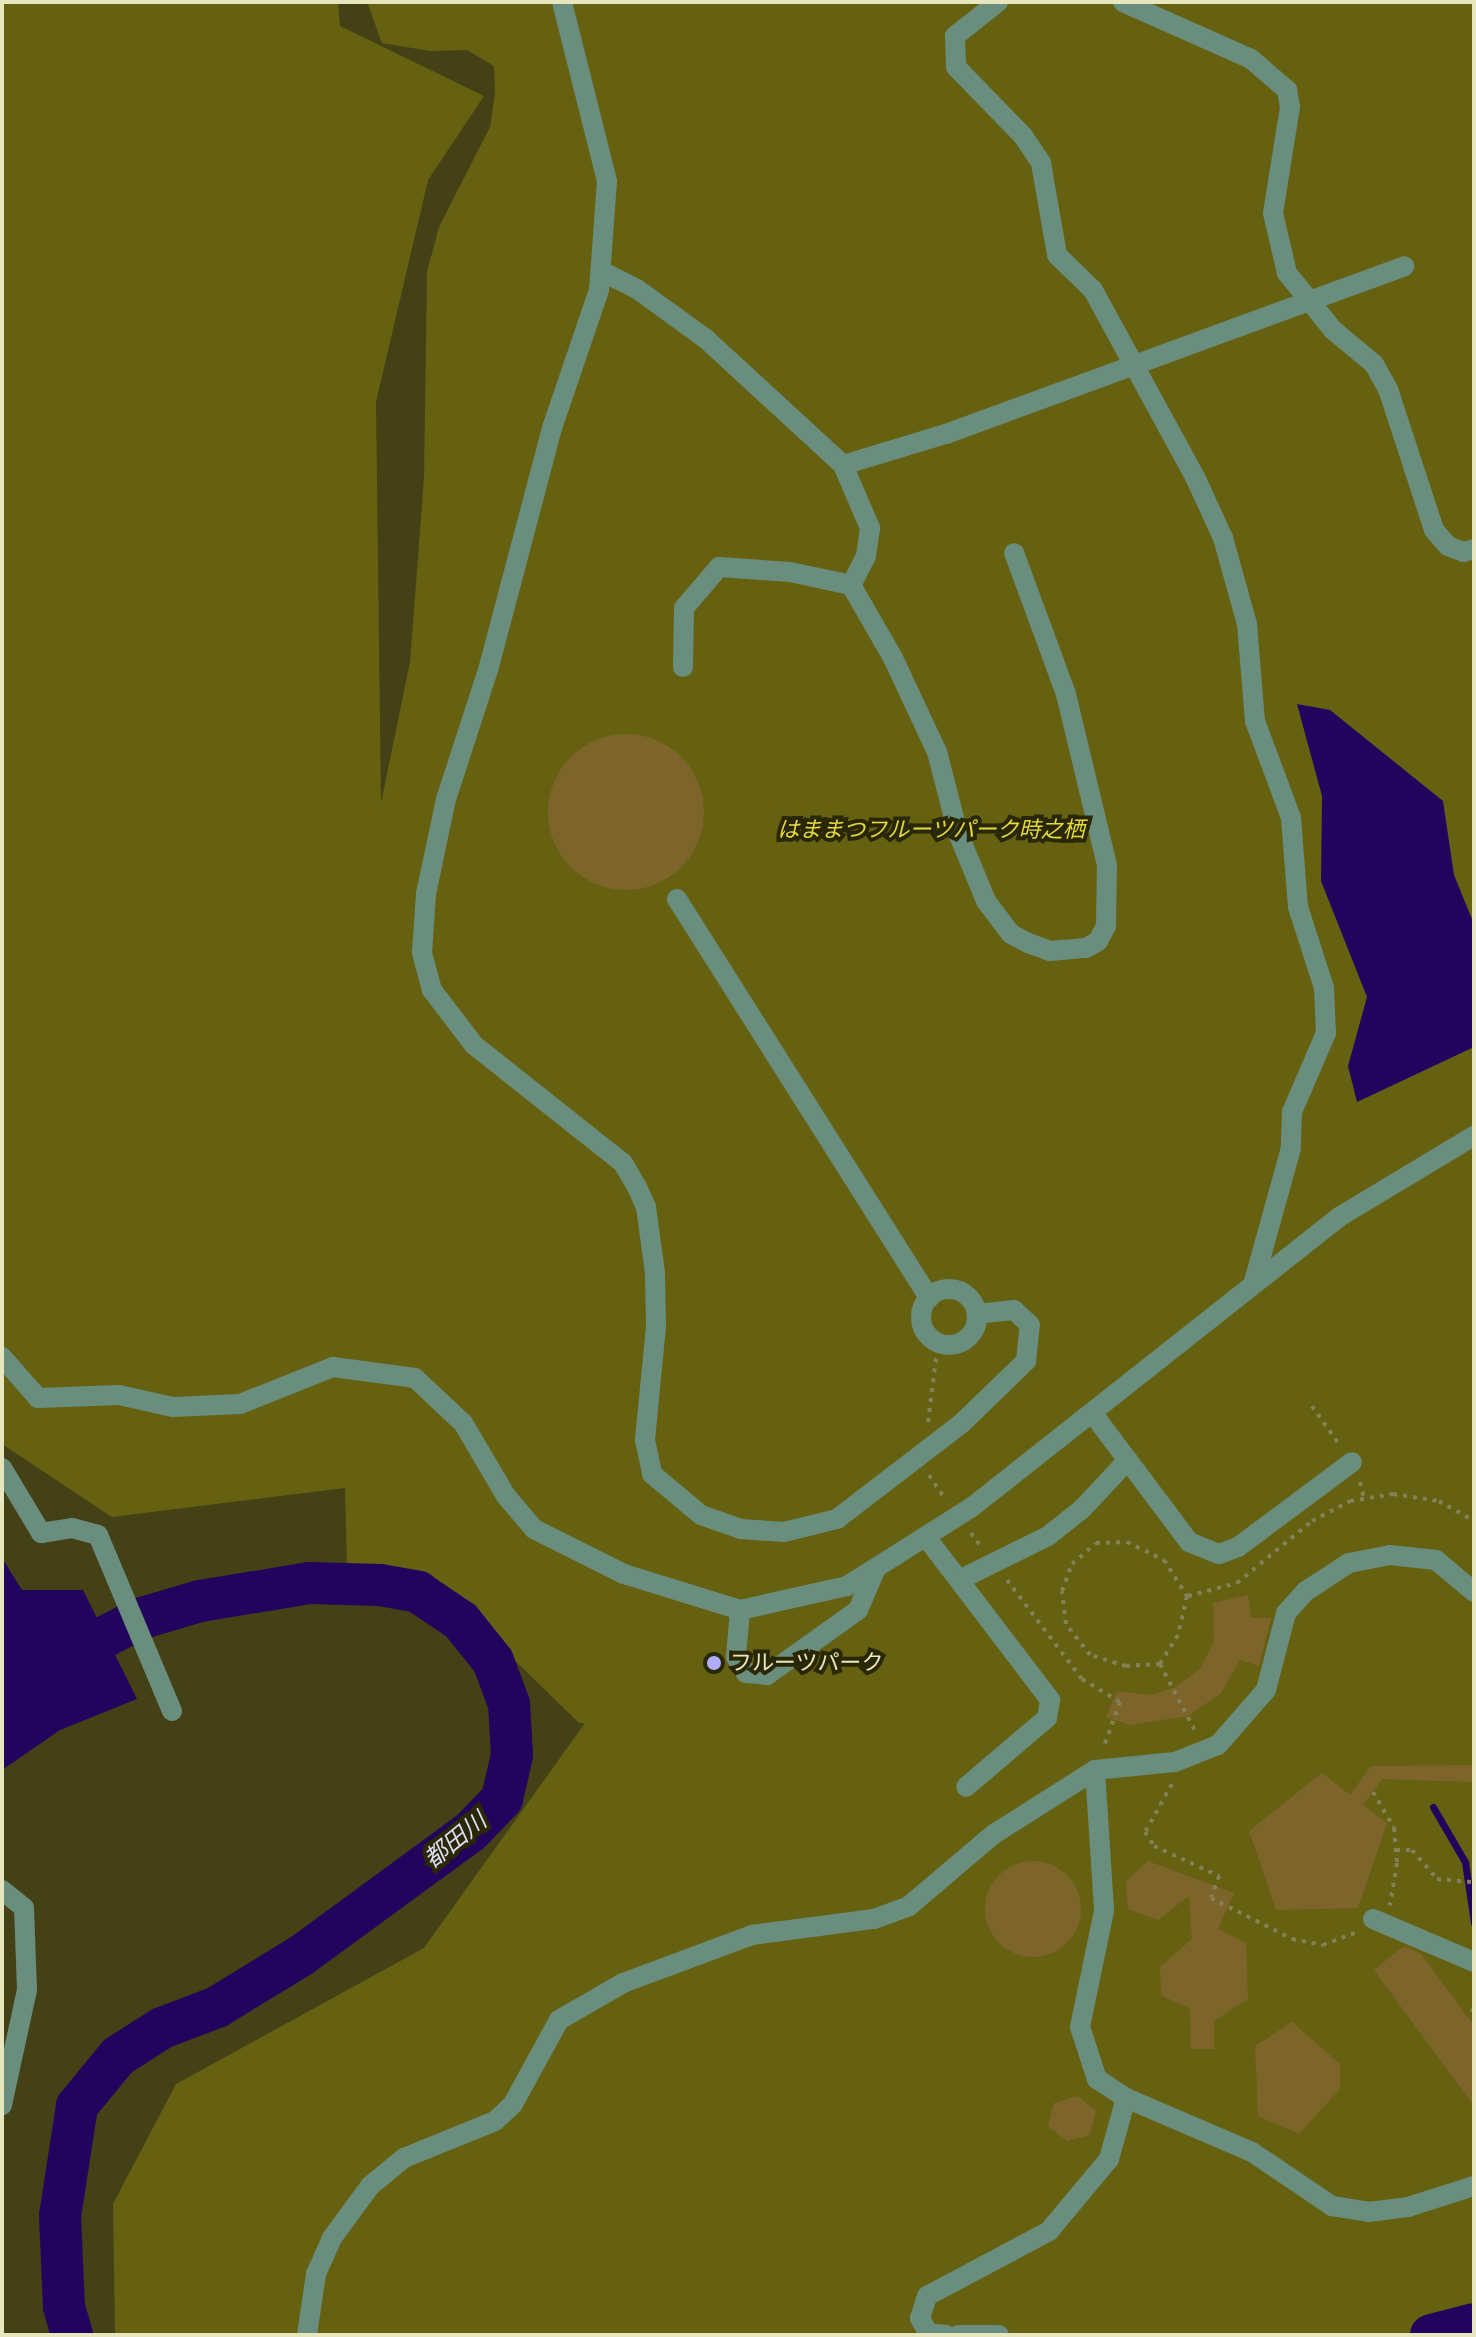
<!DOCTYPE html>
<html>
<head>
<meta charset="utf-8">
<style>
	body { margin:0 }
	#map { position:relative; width:1476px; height:2337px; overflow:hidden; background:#444116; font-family:"Crimson Pro","Noto Sans JP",serif }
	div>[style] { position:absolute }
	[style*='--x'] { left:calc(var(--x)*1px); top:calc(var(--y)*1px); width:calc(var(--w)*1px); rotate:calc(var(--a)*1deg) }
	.green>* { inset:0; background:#666111 }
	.water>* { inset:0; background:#22045e }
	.stream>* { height:7px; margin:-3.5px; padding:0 3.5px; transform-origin:3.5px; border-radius:3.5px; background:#22045e }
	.river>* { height:42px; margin:-21px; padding:0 21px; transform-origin:21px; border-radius:21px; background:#22045e }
	.building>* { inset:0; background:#7d642a }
	.round { border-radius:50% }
	.path>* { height:4px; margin-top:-2px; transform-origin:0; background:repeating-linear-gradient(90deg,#838157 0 4px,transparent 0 10px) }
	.minor>* { height:20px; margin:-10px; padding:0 10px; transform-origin:10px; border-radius:10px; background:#6a8e7e }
	.minor>.ring { margin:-10px; padding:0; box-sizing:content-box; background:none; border:20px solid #6a8e7e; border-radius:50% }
	.dots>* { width:22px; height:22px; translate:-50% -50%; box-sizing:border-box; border:4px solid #292704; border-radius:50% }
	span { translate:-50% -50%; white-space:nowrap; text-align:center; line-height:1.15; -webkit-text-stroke:8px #292704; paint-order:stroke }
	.park-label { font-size:22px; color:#e4da3d; font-style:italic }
	.poi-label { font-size:22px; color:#e7e6be }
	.left { translate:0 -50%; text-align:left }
	.water-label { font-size:24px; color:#dcdcf4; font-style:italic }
	.frame { position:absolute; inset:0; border:4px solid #e7e6be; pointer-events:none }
</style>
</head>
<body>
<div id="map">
	<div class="green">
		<i style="clip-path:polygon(2px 2px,338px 2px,340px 26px,484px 96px,428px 180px,376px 402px,381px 803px,410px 662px,424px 478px,427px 272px,439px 227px,490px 127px,495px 93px,494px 66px,467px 50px,430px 51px,382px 43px,367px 2px,1474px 2px,1474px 2323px,1414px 2335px,115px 2335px,113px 2204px,176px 2084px,424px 1948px,585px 1723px,579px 1723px,425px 1573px,347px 1570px,345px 1488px,112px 1517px,2px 1444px)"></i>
	</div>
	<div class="water">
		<i style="clip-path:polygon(1297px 704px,1330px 710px,1443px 801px,1454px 875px,1474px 924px,1474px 1047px,1357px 1102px,1348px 1066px,1367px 997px,1321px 881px,1322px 796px)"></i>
		<i style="clip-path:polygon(2px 1558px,22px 1590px,83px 1590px,137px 1699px,60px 1730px,2px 1770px)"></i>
	</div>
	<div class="stream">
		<i style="--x:1433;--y:1807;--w:64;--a:59.8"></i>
		<i style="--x:1465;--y:1862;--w:62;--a:81.6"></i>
	</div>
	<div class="river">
		<i style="--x:2;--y:1690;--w:154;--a:-27.4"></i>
		<i style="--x:139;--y:1619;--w:64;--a:-16.4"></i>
		<i style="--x:200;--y:1601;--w:111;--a:-9.3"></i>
		<i style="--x:310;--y:1583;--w:70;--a:1.6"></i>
		<i style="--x:380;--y:1585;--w:39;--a:10"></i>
		<i style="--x:418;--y:1592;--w:52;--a:34"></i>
		<i style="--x:461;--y:1621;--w:51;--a:51.3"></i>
		<i style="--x:493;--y:1661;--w:46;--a:69.6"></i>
		<i style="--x:509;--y:1704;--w:51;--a:86.6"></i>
		<i style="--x:512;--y:1755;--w:45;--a:102.8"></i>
		<i style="--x:502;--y:1799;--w:46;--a:134.1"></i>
		<i style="--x:470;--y:1832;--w:208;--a:143.8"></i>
		<i style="--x:302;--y:1955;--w:100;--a:148.5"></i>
		<i style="--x:217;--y:2007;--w:59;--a:159.1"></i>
		<i style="--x:162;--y:2028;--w:52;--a:147.5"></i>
		<i style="--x:118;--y:2056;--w:65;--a:129.4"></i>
		<i style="--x:77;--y:2106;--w:111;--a:98.8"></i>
		<i style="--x:60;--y:2216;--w:91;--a:87.5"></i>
		<i style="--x:64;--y:2307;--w:29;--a:74"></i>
		<i style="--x:1431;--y:2335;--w:44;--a:-14.3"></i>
	</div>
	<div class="building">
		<i class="round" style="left:548px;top:734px;width:156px;height:156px"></i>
		<i style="clip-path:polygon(1248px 1595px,1251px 1618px,1271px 1618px,1259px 1666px,1240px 1660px,1221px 1693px,1188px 1716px,1130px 1725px,1106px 1717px,1117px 1691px,1150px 1695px,1174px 1688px,1200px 1669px,1214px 1642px,1213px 1603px)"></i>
		<i style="clip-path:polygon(1474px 1765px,1474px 1782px,1382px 1779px,1363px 1805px,1387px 1823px,1358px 1908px,1276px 1910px,1249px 1831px,1322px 1773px,1350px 1795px,1371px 1766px)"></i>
		<i class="round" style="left:985px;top:1861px;width:96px;height:96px"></i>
		<i style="clip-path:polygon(1148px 1861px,1234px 1893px,1218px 1929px,1246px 1943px,1248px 1999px,1214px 2021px,1214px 2049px,1191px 2049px,1190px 2009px,1161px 1995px,1160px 1967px,1192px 1939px,1189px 1896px,1158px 1920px,1128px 1909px,1126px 1881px)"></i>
		<i style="clip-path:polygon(1404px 1946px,1421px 1954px,1474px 2025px,1474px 2106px,1374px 1970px)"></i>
		<i style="clip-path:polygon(1292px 2022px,1340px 2064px,1340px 2089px,1299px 2134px,1258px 2116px,1255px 2046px)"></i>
		<i style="clip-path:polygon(1078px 2096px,1096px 2111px,1090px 2135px,1067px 2141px,1048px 2126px,1054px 2103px)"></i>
	</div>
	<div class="path">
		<i style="--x:1312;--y:1406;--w:50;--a:54.7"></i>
		<i style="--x:928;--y:1422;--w:80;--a:-82.8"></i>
		<i style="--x:929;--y:1475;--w:30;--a:56"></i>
		<i style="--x:1360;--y:1482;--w:16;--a:76"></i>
		<i style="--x:971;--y:1533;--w:19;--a:54"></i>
		<i style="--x:1127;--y:1542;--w:41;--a:25.9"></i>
		<i style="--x:1164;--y:1560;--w:43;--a:57.4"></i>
		<i style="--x:1187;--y:1596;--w:40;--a:103"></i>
		<i style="--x:1178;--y:1635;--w:34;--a:122"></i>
		<i style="--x:1160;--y:1664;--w:34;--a:177"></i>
		<i style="--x:1126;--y:1666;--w:38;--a:-163"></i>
		<i style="--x:1090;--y:1655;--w:39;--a:-128"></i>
		<i style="--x:1066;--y:1624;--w:33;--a:-97"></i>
		<i style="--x:1062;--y:1591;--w:29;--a:-70"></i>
		<i style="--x:1072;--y:1564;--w:32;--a:-41"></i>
		<i style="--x:1096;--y:1543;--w:31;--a:-2"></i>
		<i style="--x:1007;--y:1580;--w:124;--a:52.9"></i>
		<i style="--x:1082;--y:1679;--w:44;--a:31.2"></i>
		<i style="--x:1120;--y:1702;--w:50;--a:109.9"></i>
		<i style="--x:1188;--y:1596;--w:51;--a:-14.9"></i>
		<i style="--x:1237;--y:1583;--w:97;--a:-39.6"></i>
		<i style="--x:1312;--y:1521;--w:43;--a:-27.8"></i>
		<i style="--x:1350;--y:1501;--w:44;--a:-9.2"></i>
		<i style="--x:1393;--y:1494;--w:47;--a:8.7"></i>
		<i style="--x:1439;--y:1501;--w:40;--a:29.7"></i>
		<i style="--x:1160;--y:1664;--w:78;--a:62.4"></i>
		<i style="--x:1172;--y:1784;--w:55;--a:119.4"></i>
		<i style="--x:1145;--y:1832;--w:17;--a:57"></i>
		<i style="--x:1154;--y:1846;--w:72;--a:24.8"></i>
		<i style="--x:1219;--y:1876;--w:23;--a:110"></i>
		<i style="--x:1211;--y:1898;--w:91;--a:26.8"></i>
		<i style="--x:1292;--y:1939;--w:32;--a:11"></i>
		<i style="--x:1323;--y:1945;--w:39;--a:-21"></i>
		<i style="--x:1373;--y:1792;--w:42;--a:59.7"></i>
		<i style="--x:1394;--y:1828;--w:35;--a:85"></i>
		<i style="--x:1397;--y:1863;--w:43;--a:99.5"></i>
		<i style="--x:1396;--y:1850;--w:16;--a:0"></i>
		<i style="--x:1412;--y:1850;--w:38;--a:49"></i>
		<i style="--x:1437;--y:1879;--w:37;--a:5"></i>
		<i style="--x:1471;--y:2012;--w:4;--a:-45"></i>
	</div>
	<div class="minor">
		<i style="--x:562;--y:2;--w:185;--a:75.9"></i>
		<i style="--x:607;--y:181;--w:109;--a:94.2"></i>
		<i style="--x:599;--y:290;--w:146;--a:108.8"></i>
		<i style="--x:552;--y:428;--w:250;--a:104.8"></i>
		<i style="--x:488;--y:670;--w:136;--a:108"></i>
		<i style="--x:446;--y:799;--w:97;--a:101.9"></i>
		<i style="--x:426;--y:894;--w:59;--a:93.9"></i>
		<i style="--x:422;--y:953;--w:38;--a:75"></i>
		<i style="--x:432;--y:990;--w:69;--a:52.6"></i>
		<i style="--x:474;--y:1045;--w:190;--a:38.4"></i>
		<i style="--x:623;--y:1163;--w:28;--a:60"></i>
		<i style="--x:637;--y:1187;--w:22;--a:66"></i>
		<i style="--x:646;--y:1207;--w:67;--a:82.2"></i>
		<i style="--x:655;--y:1273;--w:54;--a:88.9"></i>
		<i style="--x:656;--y:1327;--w:114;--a:95.6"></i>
		<i style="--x:645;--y:1440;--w:35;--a:78"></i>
		<i style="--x:652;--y:1474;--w:64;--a:39.9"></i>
		<i style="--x:701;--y:1515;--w:42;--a:19.3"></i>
		<i style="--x:741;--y:1529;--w:43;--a:4"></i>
		<i style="--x:784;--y:1532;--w:55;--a:-13.8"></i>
		<i style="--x:837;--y:1519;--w:156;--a:-37.5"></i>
		<i style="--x:961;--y:1424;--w:91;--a:-44.1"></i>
		<i style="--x:1026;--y:1361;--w:36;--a:-84"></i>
		<i style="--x:1030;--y:1325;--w:22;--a:-137"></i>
		<i style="--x:1014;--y:1310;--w:37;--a:174"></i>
		<i style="--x:998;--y:2;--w:55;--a:141.7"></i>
		<i style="--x:955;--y:36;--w:31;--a:88"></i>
		<i style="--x:956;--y:67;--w:96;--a:45.8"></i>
		<i style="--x:1023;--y:136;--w:32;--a:56"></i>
		<i style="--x:1041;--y:163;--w:93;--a:80.1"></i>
		<i style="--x:1057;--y:255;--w:50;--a:44.2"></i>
		<i style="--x:1093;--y:290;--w:215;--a:61.4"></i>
		<i style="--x:1196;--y:479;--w:65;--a:65.4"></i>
		<i style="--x:1223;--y:538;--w:89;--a:74.4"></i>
		<i style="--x:1247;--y:624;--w:97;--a:85.3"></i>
		<i style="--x:1255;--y:721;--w:103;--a:69.6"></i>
		<i style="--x:1291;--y:818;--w:89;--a:85.5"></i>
		<i style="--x:1298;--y:907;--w:85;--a:72.2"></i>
		<i style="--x:1324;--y:988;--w:45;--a:87.5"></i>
		<i style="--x:1326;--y:1033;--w:86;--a:113.3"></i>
		<i style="--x:1292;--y:1112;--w:36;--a:92"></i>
		<i style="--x:1291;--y:1148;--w:138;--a:105.5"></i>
		<i style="--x:1123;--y:2;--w:140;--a:24"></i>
		<i style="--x:1251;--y:59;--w:48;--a:40.7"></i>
		<i style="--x:1287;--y:90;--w:17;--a:80"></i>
		<i style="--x:1290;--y:107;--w:107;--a:99.1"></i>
		<i style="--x:1273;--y:213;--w:62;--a:76.9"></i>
		<i style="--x:1287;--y:273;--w:73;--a:51.1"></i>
		<i style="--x:1333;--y:330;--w:53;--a:39.7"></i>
		<i style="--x:1374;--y:364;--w:29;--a:61"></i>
		<i style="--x:1388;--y:389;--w:148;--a:71.9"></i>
		<i style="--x:1434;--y:530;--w:21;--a:49"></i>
		<i style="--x:1448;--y:546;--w:17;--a:21"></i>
		<i style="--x:1464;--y:552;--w:10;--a:-17"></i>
		<i style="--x:601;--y:271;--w:40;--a:26.6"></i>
		<i style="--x:637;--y:289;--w:85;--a:35.9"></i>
		<i style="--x:706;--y:339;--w:186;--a:42.6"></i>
		<i style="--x:843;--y:465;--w:69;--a:66.8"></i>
		<i style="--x:870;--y:528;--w:28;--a:98"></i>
		<i style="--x:866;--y:556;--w:33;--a:117"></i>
		<i style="--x:843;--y:465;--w:108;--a:-16.8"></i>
		<i style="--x:946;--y:434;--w:488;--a:-20.1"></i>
		<i style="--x:683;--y:667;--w:59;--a:-89"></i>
		<i style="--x:684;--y:608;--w:54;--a:-49.5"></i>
		<i style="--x:719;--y:567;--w:71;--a:4"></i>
		<i style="--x:790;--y:572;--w:62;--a:12"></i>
		<i style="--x:851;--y:585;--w:84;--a:60.1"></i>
		<i style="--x:893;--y:658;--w:104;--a:64.9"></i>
		<i style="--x:937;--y:752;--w:84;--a:75.5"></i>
		<i style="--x:958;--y:833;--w:74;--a:67.6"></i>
		<i style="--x:986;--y:901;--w:41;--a:52.9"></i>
		<i style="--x:1011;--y:934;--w:19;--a:28"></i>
		<i style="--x:1028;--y:943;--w:23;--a:20"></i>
		<i style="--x:1050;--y:951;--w:36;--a:-5"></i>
		<i style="--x:1086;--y:948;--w:14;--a:-30"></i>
		<i style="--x:1098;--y:941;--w:17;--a:-62"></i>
		<i style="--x:1106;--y:926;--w:61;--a:-89.1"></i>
		<i style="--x:1107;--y:865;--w:176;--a:-103.5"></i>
		<i style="--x:1066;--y:694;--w:150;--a:-110.2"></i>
		<i style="--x:677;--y:899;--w:472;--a:57.7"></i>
		<i class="ring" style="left:921px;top:1289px;width:36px;height:36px"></i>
		<i style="--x:2;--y:1357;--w:55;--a:48.7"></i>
		<i style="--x:38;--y:1398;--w:81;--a:-2.1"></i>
		<i style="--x:119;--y:1395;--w:55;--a:12.5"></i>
		<i style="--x:173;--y:1407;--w:67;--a:-2.6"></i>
		<i style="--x:240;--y:1404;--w:100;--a:-21.7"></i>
		<i style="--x:333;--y:1367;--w:83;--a:7.6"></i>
		<i style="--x:415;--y:1378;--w:66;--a:43.2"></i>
		<i style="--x:463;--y:1423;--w:85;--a:59.5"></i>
		<i style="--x:506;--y:1496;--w:43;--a:49.7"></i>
		<i style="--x:534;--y:1529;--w:101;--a:26.6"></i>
		<i style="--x:624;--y:1574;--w:121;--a:17.2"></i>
		<i style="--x:740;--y:1610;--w:110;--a:-12.6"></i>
		<i style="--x:847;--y:1586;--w:148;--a:-32.3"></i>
		<i style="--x:972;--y:1507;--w:468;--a:-38.3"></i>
		<i style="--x:1339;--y:1217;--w:157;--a:-31"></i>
		<i style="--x:1093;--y:1414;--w:160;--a:53.1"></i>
		<i style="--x:1189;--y:1542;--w:32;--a:22"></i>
		<i style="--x:1219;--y:1554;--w:20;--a:-20"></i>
		<i style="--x:1238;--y:1547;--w:142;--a:-36.7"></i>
		<i style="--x:2;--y:1468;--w:76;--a:59"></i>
		<i style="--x:41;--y:1533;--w:31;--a:-9"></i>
		<i style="--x:72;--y:1528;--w:27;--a:15"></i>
		<i style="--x:98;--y:1535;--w:191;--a:67.2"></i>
		<i style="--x:926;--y:1537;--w:205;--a:52.7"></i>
		<i style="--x:1050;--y:1700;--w:18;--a:99"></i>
		<i style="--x:1047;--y:1718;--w:106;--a:139.6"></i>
		<i style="--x:959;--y:1580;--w:99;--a:-26.3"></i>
		<i style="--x:1048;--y:1536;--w:43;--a:-38.5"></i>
		<i style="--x:1082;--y:1509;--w:67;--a:-46.8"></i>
		<i style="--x:740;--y:1610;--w:47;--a:94.9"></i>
		<i style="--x:736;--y:1657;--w:19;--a:58"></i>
		<i style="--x:746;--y:1673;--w:21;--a:5"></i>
		<i style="--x:767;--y:1675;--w:112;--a:-35.5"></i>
		<i style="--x:858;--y:1610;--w:46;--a:-66.8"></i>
		<i style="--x:1095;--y:1770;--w:141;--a:86.3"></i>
		<i style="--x:1104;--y:1911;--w:118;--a:101.7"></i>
		<i style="--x:1080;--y:2027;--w:55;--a:71.9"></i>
		<i style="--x:1097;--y:2079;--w:35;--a:33"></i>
		<i style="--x:1126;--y:2098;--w:137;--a:23.2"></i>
		<i style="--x:1252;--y:2152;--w:97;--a:34"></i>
		<i style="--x:1332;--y:2206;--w:36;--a:9"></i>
		<i style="--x:1368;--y:2212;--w:40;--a:-7.1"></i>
		<i style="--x:1408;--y:2207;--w:69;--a:-17.7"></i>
		<i style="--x:2;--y:1890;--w:28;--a:39"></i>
		<i style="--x:24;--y:1908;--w:82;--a:87.9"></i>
		<i style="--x:27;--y:1990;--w:118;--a:102.3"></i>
		<i style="--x:1373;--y:1919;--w:110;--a:23.1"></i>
		<i style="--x:307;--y:2335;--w:62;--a:-81.6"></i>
		<i style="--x:316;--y:2274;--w:39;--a:-66"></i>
		<i style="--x:332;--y:2238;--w:64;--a:-53.8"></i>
		<i style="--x:370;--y:2186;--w:44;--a:-39.5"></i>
		<i style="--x:404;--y:2158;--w:98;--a:-22.1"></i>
		<i style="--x:495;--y:2121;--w:25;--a:-43"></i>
		<i style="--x:513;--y:2104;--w:96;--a:-61.3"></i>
		<i style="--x:559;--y:2020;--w:74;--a:-30"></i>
		<i style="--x:623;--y:1983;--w:138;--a:-20.4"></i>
		<i style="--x:752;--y:1935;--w:123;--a:-7.5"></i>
		<i style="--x:874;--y:1919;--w:37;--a:-20"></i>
		<i style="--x:909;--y:1906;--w:111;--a:-40.3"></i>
		<i style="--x:994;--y:1834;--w:120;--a:-32.4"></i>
		<i style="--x:1095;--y:1770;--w:80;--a:-5.7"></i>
		<i style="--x:1175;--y:1762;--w:46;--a:-21.6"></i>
		<i style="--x:1218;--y:1745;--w:73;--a:-48.9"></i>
		<i style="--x:1266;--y:1690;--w:80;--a:-75.4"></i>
		<i style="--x:1286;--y:1613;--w:30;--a:-48"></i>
		<i style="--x:1306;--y:1591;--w:51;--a:-33.1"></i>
		<i style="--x:1349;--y:1563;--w:42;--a:-11"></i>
		<i style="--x:1390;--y:1555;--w:46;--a:6.2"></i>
		<i style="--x:1436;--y:1560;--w:50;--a:40.1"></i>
		<i style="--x:946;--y:2335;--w:18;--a:-174"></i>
		<i style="--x:928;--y:2333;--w:17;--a:-118"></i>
		<i style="--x:920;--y:2318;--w:23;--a:-72"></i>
		<i style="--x:927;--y:2296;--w:138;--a:-28"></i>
		<i style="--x:1049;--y:2231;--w:94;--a:-50.2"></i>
		<i style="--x:1109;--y:2159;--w:63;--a:-74.4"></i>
		<i style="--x:958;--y:2335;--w:41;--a:0"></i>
	</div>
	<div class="dots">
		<i style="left:714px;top:1663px;background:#b1adfa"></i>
	</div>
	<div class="park-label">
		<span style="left:931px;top:830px">はままつフルーツパーク時之栖</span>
	</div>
	<div class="poi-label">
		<span class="left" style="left:730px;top:1663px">フルーツパーク</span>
	</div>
	<div class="water-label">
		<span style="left:455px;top:1840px;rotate:-39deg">都田川</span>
	</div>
	<div class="frame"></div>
</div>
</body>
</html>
